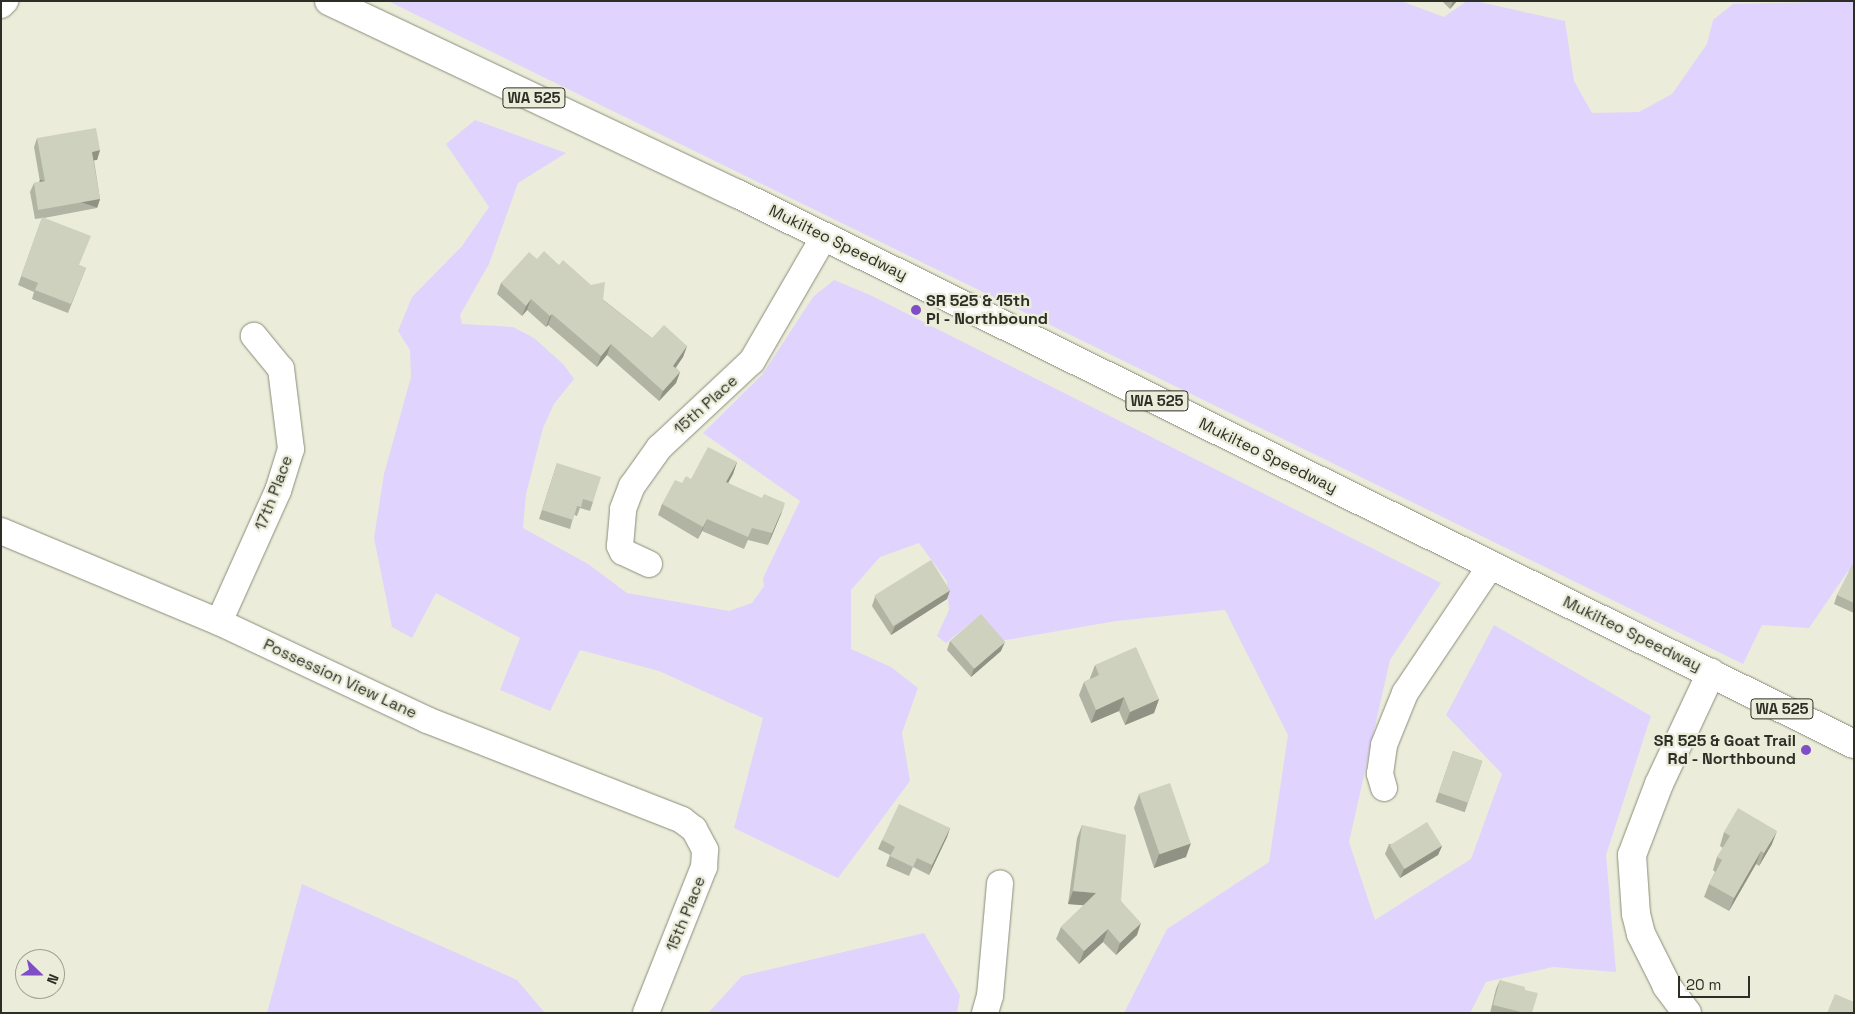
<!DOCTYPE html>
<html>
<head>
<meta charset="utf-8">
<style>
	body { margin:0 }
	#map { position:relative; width:1855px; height:1014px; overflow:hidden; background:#ebedda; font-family:"Space Grotesk",sans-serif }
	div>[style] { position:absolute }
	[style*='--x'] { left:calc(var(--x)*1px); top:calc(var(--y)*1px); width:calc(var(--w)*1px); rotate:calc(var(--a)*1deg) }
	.green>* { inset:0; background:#e0d3fd }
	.roads { filter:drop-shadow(0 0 1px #8a8c7a) drop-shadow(0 0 1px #8a8c7a) }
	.minor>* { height:26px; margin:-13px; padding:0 13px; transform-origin:13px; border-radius:13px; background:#fff }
	.tertiary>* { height:28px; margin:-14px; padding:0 14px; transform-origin:14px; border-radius:14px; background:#fff }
	.primary>* { height:28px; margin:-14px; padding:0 14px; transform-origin:14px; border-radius:14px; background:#fff }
	.wall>* { inset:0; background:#b1b4a3; transform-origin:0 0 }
	.shaded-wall>* { inset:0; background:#909284; transform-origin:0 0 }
	.building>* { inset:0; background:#ced1bd; transform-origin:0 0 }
	.dots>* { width:14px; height:14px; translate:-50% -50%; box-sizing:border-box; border:2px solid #ebedda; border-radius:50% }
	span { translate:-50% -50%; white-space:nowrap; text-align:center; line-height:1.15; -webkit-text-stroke:4.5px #ebedda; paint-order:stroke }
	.shield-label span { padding:1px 4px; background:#ebedda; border:1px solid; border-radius:4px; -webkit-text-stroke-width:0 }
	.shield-label { font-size:15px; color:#2d2e26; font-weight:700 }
	.street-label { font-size:16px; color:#2d2e26 }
	.poi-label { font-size:16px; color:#2d2e26; font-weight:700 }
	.left { translate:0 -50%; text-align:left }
	.right { translate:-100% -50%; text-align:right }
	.frame { position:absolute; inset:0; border:2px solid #2d2e26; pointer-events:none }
	.north { position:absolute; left:15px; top:949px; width:50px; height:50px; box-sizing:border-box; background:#ebedda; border:1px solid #9fa192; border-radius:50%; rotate:112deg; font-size:14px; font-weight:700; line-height:20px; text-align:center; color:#2d2e26 }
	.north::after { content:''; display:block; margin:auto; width:18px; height:22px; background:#7f4dc5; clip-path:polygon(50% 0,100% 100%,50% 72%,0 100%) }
	.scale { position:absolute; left:1678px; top:976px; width:72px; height:22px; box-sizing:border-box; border:2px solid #2d2e26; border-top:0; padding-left:6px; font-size:15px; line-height:18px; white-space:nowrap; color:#2d2e26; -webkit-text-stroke:4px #ebedda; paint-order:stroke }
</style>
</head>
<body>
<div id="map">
	<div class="green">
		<i style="clip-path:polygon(388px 1px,1401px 1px,1444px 17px,1467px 1px,1475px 1px,1565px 21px,1574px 81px,1592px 113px,1639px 112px,1672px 94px,1707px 44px,1713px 20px,1733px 4px,1854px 1px,1854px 574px,1848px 571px,1809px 628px,1762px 625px,1743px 664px)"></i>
		<i style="clip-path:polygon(475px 120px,566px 153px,518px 183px,489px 264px,460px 315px,462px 324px,513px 327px,534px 338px,564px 365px,574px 379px,554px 404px,543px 428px,526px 494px,523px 528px,588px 564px,627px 593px,729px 611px,752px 603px,764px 586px,763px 578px,800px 501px,703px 433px,762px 375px,813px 297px,834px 280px,870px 295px,1441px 583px,1390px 660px,1349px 842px,1375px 920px,1471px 859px,1502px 774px,1446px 715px,1494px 625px,1651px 716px,1606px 855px,1616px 972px,1553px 967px,1486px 982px,1470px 1013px,1124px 1013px,1167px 929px,1269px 862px,1288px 735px,1225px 610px,1116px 621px,1000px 641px,978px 617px,946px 643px,937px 636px,949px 610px,947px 581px,919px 543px,880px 557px,851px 590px,851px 649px,891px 667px,918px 688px,902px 733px,910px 781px,838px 878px,734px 828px,763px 718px,659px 671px,580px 650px,550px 711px,500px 690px,520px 638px,436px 593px,412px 638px,392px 627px,374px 538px,384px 474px,411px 377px,410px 350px,398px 331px,412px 297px,462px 246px,489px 207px,446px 144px)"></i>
		<i style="clip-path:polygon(302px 884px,517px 980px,545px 1013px,267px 1013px)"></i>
		<i style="clip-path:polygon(924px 933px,960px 995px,957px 1013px,708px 1013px,742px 976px)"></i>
	</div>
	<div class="roads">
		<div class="minor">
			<i style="--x:1;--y:5;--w:6;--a:-45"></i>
			<i style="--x:1;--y:531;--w:236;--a:22.7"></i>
			<i style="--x:219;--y:622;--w:230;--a:25.2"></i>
			<i style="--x:427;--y:720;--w:274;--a:21.4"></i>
			<i style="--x:682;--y:820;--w:15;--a:37"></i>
			<i style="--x:694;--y:829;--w:24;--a:62"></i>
			<i style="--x:705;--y:850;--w:17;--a:93"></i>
			<i style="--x:704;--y:867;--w:157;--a:111.7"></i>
			<i style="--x:649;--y:564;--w:29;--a:-155"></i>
			<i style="--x:623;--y:552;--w:7;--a:-117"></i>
			<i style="--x:620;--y:546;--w:37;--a:-85"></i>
			<i style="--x:623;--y:509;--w:25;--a:-69"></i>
			<i style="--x:632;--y:486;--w:47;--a:-54.6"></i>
			<i style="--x:659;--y:448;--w:127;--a:-43.1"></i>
			<i style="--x:752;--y:361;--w:143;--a:-59.9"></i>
			<i style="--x:219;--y:622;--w:144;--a:-65.8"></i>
			<i style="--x:278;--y:491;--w:44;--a:-72.8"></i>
			<i style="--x:291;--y:449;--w:81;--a:-97.1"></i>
			<i style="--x:281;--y:369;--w:43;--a:-129.3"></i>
			<i style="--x:1384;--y:788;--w:15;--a:-106"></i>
			<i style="--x:1380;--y:774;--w:29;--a:-82"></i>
			<i style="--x:1384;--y:745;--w:56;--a:-68"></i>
			<i style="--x:1405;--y:693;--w:154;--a:-56.1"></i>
			<i style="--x:985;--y:1013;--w:18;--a:-74"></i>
			<i style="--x:990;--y:996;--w:113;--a:-84.9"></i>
		</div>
		<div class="tertiary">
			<i style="--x:1687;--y:1013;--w:34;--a:-127"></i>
			<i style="--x:1667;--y:986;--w:58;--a:-116.6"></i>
			<i style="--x:1641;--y:934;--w:21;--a:-104"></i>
			<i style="--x:1636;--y:914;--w:59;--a:-93.9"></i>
			<i style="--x:1632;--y:855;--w:76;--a:-69.2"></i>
			<i style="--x:1659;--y:784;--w:123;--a:-64.9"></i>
		</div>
		<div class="primary">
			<i style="--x:329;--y:1;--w:452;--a:25.3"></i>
			<i style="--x:738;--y:194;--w:1244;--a:26.24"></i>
		</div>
	</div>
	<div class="wall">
		<i style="clip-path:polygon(1442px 1px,1457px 1px,1450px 9px)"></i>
		<i style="clip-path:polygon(37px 138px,100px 150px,97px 160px,94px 160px,100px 199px,97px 208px,44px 218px,79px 265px,86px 268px,68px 313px,32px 299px,34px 292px,18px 285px,42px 218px,35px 219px,30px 192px,34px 183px,40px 182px,34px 147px)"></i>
		<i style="clip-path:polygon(537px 259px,559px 265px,652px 338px,687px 346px,683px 357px,676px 368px,680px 372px,676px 383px,659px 401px,607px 355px,597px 367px,548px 325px,546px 327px,527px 310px,522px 316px,497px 294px,501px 283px)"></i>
		<i style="clip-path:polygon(737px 462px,733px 474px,728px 483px,781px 514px,768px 545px,748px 540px,744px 549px,702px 531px,698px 539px,658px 515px,662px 504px,691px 479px)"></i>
		<i style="clip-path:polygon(557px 463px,593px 502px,590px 511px,580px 508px,577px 516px,574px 515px,570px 529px,539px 519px)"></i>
		<i style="clip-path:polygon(1854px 566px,1854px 613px,1834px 604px,1837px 595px)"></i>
		<i style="clip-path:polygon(950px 590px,947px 599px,891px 635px,872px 606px,875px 597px)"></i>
		<i style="clip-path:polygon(950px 641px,1001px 651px,971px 677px,947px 650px)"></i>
		<i style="clip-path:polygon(1095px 665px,1159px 699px,1154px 713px,1125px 725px,1119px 711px,1091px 723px,1079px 695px,1084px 682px,1090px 679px,1090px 678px)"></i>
		<i style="left:1453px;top:751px;width:31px;height:54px;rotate:19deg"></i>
		<i style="clip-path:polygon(1139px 794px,1186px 857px,1154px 868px,1134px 808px)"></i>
		<i style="clip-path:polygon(1082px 825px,1121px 901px,1137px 935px,1116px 955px,1103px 942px,1079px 964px,1056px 939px,1061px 927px,1084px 905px,1068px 904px,1077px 838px)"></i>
		<i style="clip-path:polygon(950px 828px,947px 837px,929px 875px,913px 867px,909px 876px,886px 866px,890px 855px,878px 849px,882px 840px)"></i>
		<i style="clip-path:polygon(1724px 832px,1772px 844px,1759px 866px,1756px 864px,1729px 911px,1704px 897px,1709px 884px,1715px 872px,1713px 870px,1717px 857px,1723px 848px,1720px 846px)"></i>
		<i style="clip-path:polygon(1389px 844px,1442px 846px,1438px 855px,1400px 878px,1385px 854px)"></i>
		<i style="clip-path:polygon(1500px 980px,1525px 990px,1532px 1013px,1490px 1013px,1496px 989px)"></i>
	</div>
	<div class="shaded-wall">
		<i style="clip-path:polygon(1453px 1px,1457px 1px,1450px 9px)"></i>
		<i style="clip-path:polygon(100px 150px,97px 160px,89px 161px,92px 152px)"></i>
		<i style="left:100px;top:199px;width:9px;height:63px;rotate:108deg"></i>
		<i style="clip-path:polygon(531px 299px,527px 310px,522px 316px,526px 306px)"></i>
		<i style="clip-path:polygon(552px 314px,548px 325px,546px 327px,550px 316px)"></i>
		<i style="clip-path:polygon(611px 344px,607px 355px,597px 367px,601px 356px)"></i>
		<i style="clip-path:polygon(687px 346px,683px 357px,669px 376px,673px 366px)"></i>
		<i style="clip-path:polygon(680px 372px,676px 383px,659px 401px,663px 391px)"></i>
		<i style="clip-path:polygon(737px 462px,733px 474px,722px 494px,726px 482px)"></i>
		<i style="clip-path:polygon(785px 503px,781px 514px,768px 545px,772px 533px)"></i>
		<i style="clip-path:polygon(707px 519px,702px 531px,698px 539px,703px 527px)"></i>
		<i style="clip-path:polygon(950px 590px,947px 599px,891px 635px,895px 626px)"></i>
		<i style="clip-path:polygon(1005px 642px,1001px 651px,971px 677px,974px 668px)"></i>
		<i style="clip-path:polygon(1124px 697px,1119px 711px,1091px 723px,1096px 710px)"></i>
		<i style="clip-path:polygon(1159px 699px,1154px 713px,1125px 725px,1130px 712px)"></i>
		<i style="clip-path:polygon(950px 828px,947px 837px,929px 875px,932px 865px)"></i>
		<i style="clip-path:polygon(1777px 831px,1772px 844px,1759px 866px,1764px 853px)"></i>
		<i style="clip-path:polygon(1191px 843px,1186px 857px,1154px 868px,1159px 854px)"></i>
		<i style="clip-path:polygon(1442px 846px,1438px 855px,1400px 878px,1404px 869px)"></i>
		<i style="clip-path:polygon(1761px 851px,1756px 864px,1729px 911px,1734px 898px)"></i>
		<i style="clip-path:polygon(1073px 891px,1096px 893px,1092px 906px,1068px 904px)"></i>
		<i style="clip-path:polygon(1141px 923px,1137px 935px,1116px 955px,1120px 943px)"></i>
		<i style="clip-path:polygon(1108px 929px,1103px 942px,1079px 964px,1084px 951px)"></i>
	</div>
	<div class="building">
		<i style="clip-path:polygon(96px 128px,100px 150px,92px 152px,100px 199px,38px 210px,34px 183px,45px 181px,37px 138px)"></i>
		<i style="clip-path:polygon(42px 217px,91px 236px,79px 265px,86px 268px,71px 304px,35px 290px,38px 283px,21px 276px)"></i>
		<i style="clip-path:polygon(544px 251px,559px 265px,563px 260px,591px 285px,605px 282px,603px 300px,652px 338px,664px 325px,687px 346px,673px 366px,680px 372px,663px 391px,611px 344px,601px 356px,552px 314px,550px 316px,531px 299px,526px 306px,501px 283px,529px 252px,537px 259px)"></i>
		<i style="clip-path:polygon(708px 447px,737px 462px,726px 482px,762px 498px,764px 494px,785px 503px,772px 533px,752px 528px,748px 537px,707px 519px,703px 527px,662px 504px,675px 480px,682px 483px,686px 476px,691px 479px)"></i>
		<i style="clip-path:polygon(557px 463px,601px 477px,593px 502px,583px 499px,581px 507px,577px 506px,573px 520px,542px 510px)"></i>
		<i style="left:931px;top:560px;width:36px;height:67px;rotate:58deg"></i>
		<i style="clip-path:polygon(1852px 565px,1854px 566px,1854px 603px,1837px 595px)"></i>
		<i style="left:981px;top:614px;width:37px;height:41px;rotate:49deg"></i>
		<i style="clip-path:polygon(1136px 647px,1159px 699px,1130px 712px,1124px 697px,1096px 710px,1084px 682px,1099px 675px,1095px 665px)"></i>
		<i style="left:1453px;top:751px;width:31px;height:44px;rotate:19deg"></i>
		<i style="left:1170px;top:783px;width:64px;height:33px;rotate:71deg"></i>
		<i style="clip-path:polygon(899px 804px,950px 828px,932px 865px,917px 858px,913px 867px,890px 856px,895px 847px,882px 840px)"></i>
		<i style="clip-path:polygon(1738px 808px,1777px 831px,1764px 853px,1761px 851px,1734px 898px,1709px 884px,1722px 860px,1717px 857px,1730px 836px,1724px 832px)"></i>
		<i style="left:1427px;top:822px;width:28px;height:44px;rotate:58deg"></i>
		<i style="clip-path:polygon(1082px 825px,1126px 835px,1121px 901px,1141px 923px,1120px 943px,1108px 929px,1084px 951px,1061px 927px,1096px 893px,1073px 891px)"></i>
		<i style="clip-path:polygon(1500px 980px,1525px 987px,1525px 990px,1538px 993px,1532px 1013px,1525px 1013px,1493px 1005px)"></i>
		<i style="clip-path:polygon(1835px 994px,1854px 1002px,1854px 1013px,1827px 1013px)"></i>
	</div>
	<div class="dots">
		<i style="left:916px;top:310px;background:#7f4dc5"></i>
		<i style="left:1806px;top:750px;background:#7f4dc5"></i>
	</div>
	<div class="shield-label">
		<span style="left:534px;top:98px">WA 525</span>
		<span style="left:1157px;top:401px">WA 525</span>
		<span style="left:1782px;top:709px">WA 525</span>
	</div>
	<div class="street-label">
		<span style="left:838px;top:243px;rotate:26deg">Mukilteo Speedway</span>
		<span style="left:706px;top:405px;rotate:-42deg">15th Place</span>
		<span style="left:1268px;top:456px;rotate:26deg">Mukilteo Speedway</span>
		<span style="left:274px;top:493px;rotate:-69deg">17th Place</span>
		<span style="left:1632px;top:634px;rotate:26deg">Mukilteo Speedway</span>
		<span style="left:340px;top:679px;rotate:25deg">Possession View Lane</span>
		<span style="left:686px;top:914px;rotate:-68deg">15th Place</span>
	</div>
	<div class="poi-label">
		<span class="left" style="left:926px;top:310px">SR 525 &amp; 15th<br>Pl - Northbound</span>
		<span class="right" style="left:1796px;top:750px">SR 525 &amp; Goat Trail<br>Rd - Northbound</span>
	</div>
	<div class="frame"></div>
	<div class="north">N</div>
	<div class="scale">20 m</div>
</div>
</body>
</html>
